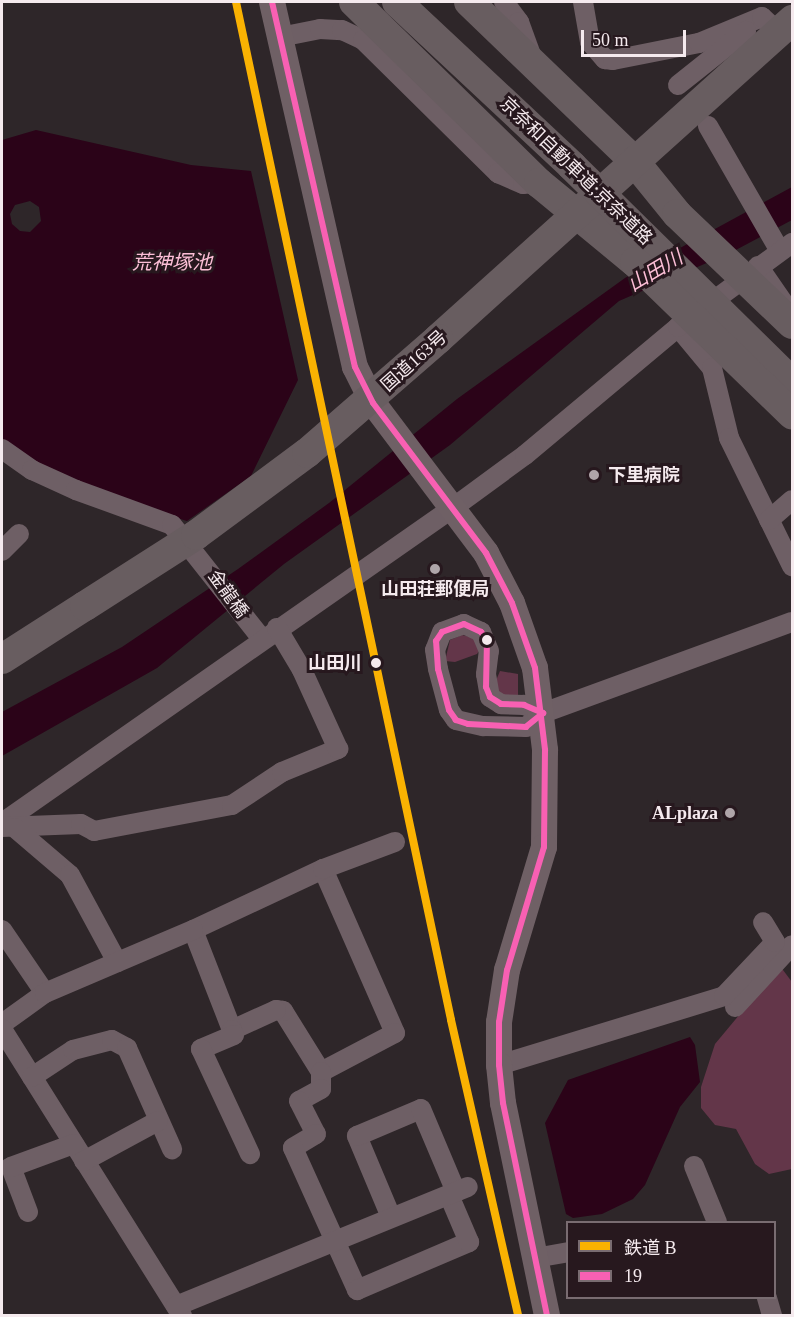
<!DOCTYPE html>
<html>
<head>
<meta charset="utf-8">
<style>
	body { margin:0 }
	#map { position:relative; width:794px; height:1317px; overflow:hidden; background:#2e2629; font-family:"Times New Roman","Noto Sans JP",serif }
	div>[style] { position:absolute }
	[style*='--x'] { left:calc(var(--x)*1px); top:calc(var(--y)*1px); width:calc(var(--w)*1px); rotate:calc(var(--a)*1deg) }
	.green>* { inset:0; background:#633649 }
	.water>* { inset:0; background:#2b0318 }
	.minor>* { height:20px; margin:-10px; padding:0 10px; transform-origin:10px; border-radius:10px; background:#6e5f65 }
	.major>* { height:26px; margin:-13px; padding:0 13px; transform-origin:13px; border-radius:13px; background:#6f6065 }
	.highway>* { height:30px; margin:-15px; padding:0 15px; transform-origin:15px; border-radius:15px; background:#685d60 }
	.highway-bridge>* { height:30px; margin:-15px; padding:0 15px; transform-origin:15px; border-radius:15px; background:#685d60 }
	.bus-1>* { height:6px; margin:-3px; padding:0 3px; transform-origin:3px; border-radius:3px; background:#f860b3 }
	.rail-1>* { height:8px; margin:-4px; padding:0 4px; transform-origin:4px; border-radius:4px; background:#fab202 }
	.dots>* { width:16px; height:16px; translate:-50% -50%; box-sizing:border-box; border:3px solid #27181e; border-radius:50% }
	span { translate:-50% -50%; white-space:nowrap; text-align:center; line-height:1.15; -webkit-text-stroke:6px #27181e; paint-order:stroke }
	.street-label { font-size:18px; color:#f5eaee }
	.poi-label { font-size:18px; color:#f5eaee; font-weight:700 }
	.left { translate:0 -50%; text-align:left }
	.right { translate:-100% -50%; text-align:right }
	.stop-label { font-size:18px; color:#f5eaee; font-weight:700 }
	.water-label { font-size:20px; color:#fcbed6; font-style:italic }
	.frame { position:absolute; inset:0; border:3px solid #f5eaee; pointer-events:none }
	.legend { position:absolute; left:566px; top:1221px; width:210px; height:78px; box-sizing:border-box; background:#27181e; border:2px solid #796c71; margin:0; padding:8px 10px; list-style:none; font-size:18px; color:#f5eaee }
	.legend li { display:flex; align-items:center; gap:12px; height:30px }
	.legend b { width:30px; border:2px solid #796c71 }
	.scale { position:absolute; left:581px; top:30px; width:105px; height:27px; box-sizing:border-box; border:3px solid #f5eaee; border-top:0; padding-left:8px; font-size:18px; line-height:21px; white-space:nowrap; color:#f5eaee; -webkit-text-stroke:4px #27181e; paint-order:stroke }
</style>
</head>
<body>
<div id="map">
	<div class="green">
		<i style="clip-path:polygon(462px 635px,475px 638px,480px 649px,477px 654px,455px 662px,445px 661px,450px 640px)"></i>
		<i style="clip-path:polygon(500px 671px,518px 674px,518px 696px,503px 695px,497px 690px,495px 683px)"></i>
		<i style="clip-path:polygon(780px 966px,792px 982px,792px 1169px,769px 1174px,755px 1164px,736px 1129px,715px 1125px,701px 1108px,701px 1087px,715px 1044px)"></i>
	</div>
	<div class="water">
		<i style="clip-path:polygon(evenodd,36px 130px,191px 165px,251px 171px,298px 380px,251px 476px,187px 521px,124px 502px,29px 460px,2px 440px,2px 140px,36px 130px,30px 201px,39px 207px,41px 221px,30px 232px,20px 231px,12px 224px,10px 214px,15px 205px,30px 201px)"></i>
		<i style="clip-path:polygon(792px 187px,792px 220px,732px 252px,619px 301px,450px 445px,284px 564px,157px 668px,2px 756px,2px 712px,122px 647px,238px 569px,329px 503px,457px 399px,625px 278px)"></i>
		<i style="clip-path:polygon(690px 1037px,695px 1045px,700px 1082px,680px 1107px,645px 1185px,633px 1199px,602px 1214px,573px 1218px,566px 1214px,545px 1123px,568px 1080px)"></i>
	</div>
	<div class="minor">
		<i style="--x:504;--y:2;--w:25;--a:53"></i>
		<i style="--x:519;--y:22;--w:37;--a:70"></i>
		<i style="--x:583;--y:2;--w:41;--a:80.1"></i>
		<i style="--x:590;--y:42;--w:23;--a:49"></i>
		<i style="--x:605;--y:59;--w:8;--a:7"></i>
		<i style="--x:613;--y:60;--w:88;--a:-11.2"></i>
		<i style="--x:699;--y:43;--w:68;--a:-22.4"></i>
		<i style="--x:762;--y:17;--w:22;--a:43"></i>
		<i style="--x:280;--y:37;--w:41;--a:-11.3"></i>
		<i style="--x:320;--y:29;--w:22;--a:3"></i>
		<i style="--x:342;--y:30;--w:23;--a:25"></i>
		<i style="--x:363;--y:40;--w:190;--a:44.6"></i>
		<i style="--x:498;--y:173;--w:27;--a:24"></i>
		<i style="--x:523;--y:184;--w:16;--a:-4"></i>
		<i style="--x:678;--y:85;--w:87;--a:-38.5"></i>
		<i style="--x:708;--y:126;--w:144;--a:60.1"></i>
		<i style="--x:758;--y:266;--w:51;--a:55.4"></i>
		<i style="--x:678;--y:327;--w:53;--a:50.3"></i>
		<i style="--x:712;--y:368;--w:72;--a:76.3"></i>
		<i style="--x:729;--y:438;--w:143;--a:63.8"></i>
		<i style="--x:2;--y:449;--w:37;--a:35"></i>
		<i style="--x:32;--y:470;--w:48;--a:24.4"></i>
		<i style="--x:76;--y:490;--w:102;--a:20"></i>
		<i style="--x:172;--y:525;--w:145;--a:51.7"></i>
		<i style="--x:769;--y:520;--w:30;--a:-41"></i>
		<i style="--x:2;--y:551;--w:24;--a:-45"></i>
		<i style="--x:543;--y:713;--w:21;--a:-157"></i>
		<i style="--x:524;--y:705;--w:23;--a:-178"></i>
		<i style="--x:501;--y:704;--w:13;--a:-148"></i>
		<i style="--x:490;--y:697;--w:23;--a:-100"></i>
		<i style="--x:486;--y:674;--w:23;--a:-83"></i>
		<i style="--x:489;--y:651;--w:21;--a:-113"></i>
		<i style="--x:481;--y:632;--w:19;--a:-155"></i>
		<i style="--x:464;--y:624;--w:23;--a:160"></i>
		<i style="--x:442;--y:632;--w:19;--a:111"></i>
		<i style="--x:435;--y:650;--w:19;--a:81"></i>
		<i style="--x:438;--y:669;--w:42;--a:75"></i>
		<i style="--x:449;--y:710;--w:12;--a:55"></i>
		<i style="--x:456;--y:720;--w:28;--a:13"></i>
		<i style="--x:483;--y:726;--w:43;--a:1.3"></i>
		<i style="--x:526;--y:727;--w:22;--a:-39"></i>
		<i style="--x:543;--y:713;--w:265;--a:-20.1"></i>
		<i style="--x:2;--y:823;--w:552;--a:-34.96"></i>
		<i style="--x:454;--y:507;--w:88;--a:-36.2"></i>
		<i style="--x:525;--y:455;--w:199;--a:-39.9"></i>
		<i style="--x:678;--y:327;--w:142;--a:-36.4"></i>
		<i style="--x:2;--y:827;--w:79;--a:-2.2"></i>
		<i style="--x:81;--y:824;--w:15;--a:28"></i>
		<i style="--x:94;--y:831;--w:140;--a:-10.7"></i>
		<i style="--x:232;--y:805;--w:60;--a:-33.4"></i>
		<i style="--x:282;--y:772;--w:61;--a:-22.3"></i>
		<i style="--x:338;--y:749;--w:87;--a:-114.5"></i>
		<i style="--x:302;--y:670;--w:49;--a:-120.8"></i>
		<i style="--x:15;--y:828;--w:72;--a:40.5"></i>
		<i style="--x:70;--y:875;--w:99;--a:61.6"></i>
		<i style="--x:323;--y:869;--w:179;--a:66.3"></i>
		<i style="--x:395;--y:1033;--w:84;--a:152.2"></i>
		<i style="--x:321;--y:1072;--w:72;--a:-121.9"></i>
		<i style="--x:283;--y:1011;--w:7;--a:-172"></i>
		<i style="--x:276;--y:1010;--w:48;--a:155.6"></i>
		<i style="--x:232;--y:1030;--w:107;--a:-111.3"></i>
		<i style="--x:193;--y:930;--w:144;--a:-25.1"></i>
		<i style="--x:323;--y:869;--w:77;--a:-20.6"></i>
		<i style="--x:2;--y:930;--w:76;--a:55.7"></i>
		<i style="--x:735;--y:1007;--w:84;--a:-47.4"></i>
		<i style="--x:2;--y:1024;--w:53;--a:-35.8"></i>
		<i style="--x:45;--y:993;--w:161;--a:-23.1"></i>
		<i style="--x:2;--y:1029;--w:339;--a:57.9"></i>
		<i style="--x:232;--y:1030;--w:5;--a:68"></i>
		<i style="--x:234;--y:1035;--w:36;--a:157"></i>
		<i style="--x:201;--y:1049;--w:116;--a:65"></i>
		<i style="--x:499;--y:1065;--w:235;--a:-17"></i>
		<i style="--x:724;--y:996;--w:74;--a:-46.6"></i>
		<i style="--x:775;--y:942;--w:23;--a:-121"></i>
		<i style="--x:321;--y:1072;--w:17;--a:90"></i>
		<i style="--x:321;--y:1089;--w:25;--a:151"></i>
		<i style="--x:299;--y:1101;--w:37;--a:63"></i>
		<i style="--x:316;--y:1134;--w:27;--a:149"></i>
		<i style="--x:293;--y:1148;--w:156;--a:65.7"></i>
		<i style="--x:357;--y:1290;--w:122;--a:-23.2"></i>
		<i style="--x:469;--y:1242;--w:51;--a:-113.1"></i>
		<i style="--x:32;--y:1077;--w:49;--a:-33.4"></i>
		<i style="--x:73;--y:1050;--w:40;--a:-14.4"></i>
		<i style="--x:112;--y:1040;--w:17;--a:28"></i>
		<i style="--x:127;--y:1048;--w:111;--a:66"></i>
		<i style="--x:84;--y:1161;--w:84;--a:-28.4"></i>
		<i style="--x:694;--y:1166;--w:61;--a:67.7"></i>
		<i style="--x:28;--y:1212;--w:48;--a:-110.7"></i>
		<i style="--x:11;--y:1167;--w:67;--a:-20.1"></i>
		<i style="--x:391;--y:1217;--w:88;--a:-112.8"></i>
		<i style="--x:357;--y:1136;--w:69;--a:-22.9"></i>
		<i style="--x:421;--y:1109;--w:90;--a:67.1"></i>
		<i style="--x:535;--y:1258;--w:34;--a:-10"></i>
		<i style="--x:767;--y:1298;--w:19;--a:74"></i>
		<i style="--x:176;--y:1306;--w:315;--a:-22.2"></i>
	</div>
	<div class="major">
		<i style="--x:272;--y:2;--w:374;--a:77.2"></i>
		<i style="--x:355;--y:367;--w:40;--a:63.4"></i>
		<i style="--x:373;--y:403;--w:188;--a:53"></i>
		<i style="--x:486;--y:553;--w:56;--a:62.5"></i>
		<i style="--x:512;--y:603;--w:69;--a:70.5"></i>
		<i style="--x:535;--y:668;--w:83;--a:83"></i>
		<i style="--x:545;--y:750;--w:97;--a:90.6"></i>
		<i style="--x:544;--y:847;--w:128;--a:106.7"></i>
		<i style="--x:507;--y:970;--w:53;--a:98.7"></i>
		<i style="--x:499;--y:1022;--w:43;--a:90"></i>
		<i style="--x:499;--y:1065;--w:38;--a:84"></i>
		<i style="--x:503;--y:1103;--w:217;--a:78.3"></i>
	</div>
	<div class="highway">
		<i style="--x:354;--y:2;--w:259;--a:44.4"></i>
		<i style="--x:539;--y:183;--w:124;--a:39.5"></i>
		<i style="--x:397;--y:2;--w:240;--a:43.1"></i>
		<i style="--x:469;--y:2;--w:229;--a:43.9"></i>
		<i style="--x:634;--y:161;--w:68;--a:50.9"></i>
		<i style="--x:438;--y:339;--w:477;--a:-42"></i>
		<i style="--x:2;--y:659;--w:98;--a:-32.6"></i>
	</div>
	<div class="highway-bridge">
		<i style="--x:572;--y:166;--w:308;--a:44.5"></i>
		<i style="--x:677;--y:214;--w:159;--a:43.7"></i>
		<i style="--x:635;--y:262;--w:219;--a:44.1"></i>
		<i style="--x:85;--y:606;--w:132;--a:-32.6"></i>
		<i style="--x:196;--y:535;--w:138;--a:-36.5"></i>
		<i style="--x:307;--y:453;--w:174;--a:-41"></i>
	</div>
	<div class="bus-1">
		<i style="--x:272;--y:2;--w:374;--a:77.2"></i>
		<i style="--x:355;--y:367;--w:40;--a:63.4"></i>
		<i style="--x:373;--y:403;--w:188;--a:53"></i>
		<i style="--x:486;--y:553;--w:56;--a:62.5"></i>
		<i style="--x:512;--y:603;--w:69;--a:70.5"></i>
		<i style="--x:535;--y:668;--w:83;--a:83"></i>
		<i style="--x:545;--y:750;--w:97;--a:90.6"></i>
		<i style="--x:544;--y:847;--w:128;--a:106.7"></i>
		<i style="--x:507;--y:970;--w:53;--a:98.7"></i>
		<i style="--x:499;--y:1022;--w:43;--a:90"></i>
		<i style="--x:499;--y:1065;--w:38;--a:84"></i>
		<i style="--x:503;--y:1103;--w:217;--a:78.3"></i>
		<i style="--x:464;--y:624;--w:19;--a:25"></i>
		<i style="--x:481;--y:632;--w:10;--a:53"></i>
		<i style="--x:487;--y:640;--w:47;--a:91.2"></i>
		<i style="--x:486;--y:687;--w:11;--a:68"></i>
		<i style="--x:490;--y:697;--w:13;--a:32"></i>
		<i style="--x:501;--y:704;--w:23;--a:2"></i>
		<i style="--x:524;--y:705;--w:21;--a:23"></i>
		<i style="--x:543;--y:713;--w:22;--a:141"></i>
		<i style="--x:526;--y:727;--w:58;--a:-177"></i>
		<i style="--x:468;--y:724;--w:13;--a:-162"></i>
		<i style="--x:456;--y:720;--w:12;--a:-125"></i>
		<i style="--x:449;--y:710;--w:42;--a:-105"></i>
		<i style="--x:438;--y:669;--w:28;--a:-94"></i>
		<i style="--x:436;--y:641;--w:11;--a:-56"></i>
		<i style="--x:442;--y:632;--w:23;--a:-20"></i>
	</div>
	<div class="rail-1">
		<i style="--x:236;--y:2;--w:1040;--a:78.07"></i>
		<i style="--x:451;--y:1020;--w:303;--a:77.2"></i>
	</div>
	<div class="dots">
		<i style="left:594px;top:475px;background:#afa5a9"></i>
		<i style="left:435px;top:569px;background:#afa5a9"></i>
		<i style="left:487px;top:640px;background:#f5eaee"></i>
		<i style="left:376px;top:663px;background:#f5eaee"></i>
		<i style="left:730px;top:813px;background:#afa5a9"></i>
	</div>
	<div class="street-label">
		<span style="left:576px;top:171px;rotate:44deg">京奈和自動車道;京奈道路</span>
		<span style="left:414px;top:361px;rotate:-42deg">国道163号</span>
		<span style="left:228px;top:594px;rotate:54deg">金龍橋</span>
	</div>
	<div class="poi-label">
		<span class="left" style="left:608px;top:475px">下里病院</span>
		<span style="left:435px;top:589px">山田荘郵便局</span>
		<span class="right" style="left:718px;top:813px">ALplaza</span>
	</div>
	<div class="stop-label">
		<span class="right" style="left:362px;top:663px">山田川</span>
	</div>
	<div class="water-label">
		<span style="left:172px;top:262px">荒神塚池</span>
		<span style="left:655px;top:271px;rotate:-31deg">山田川</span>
	</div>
	<div class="frame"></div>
	<ul class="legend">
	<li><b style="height:8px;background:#fab202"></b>鉄道 B</li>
	<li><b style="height:8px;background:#f860b3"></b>19</li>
	</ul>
	<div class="scale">50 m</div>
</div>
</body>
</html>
